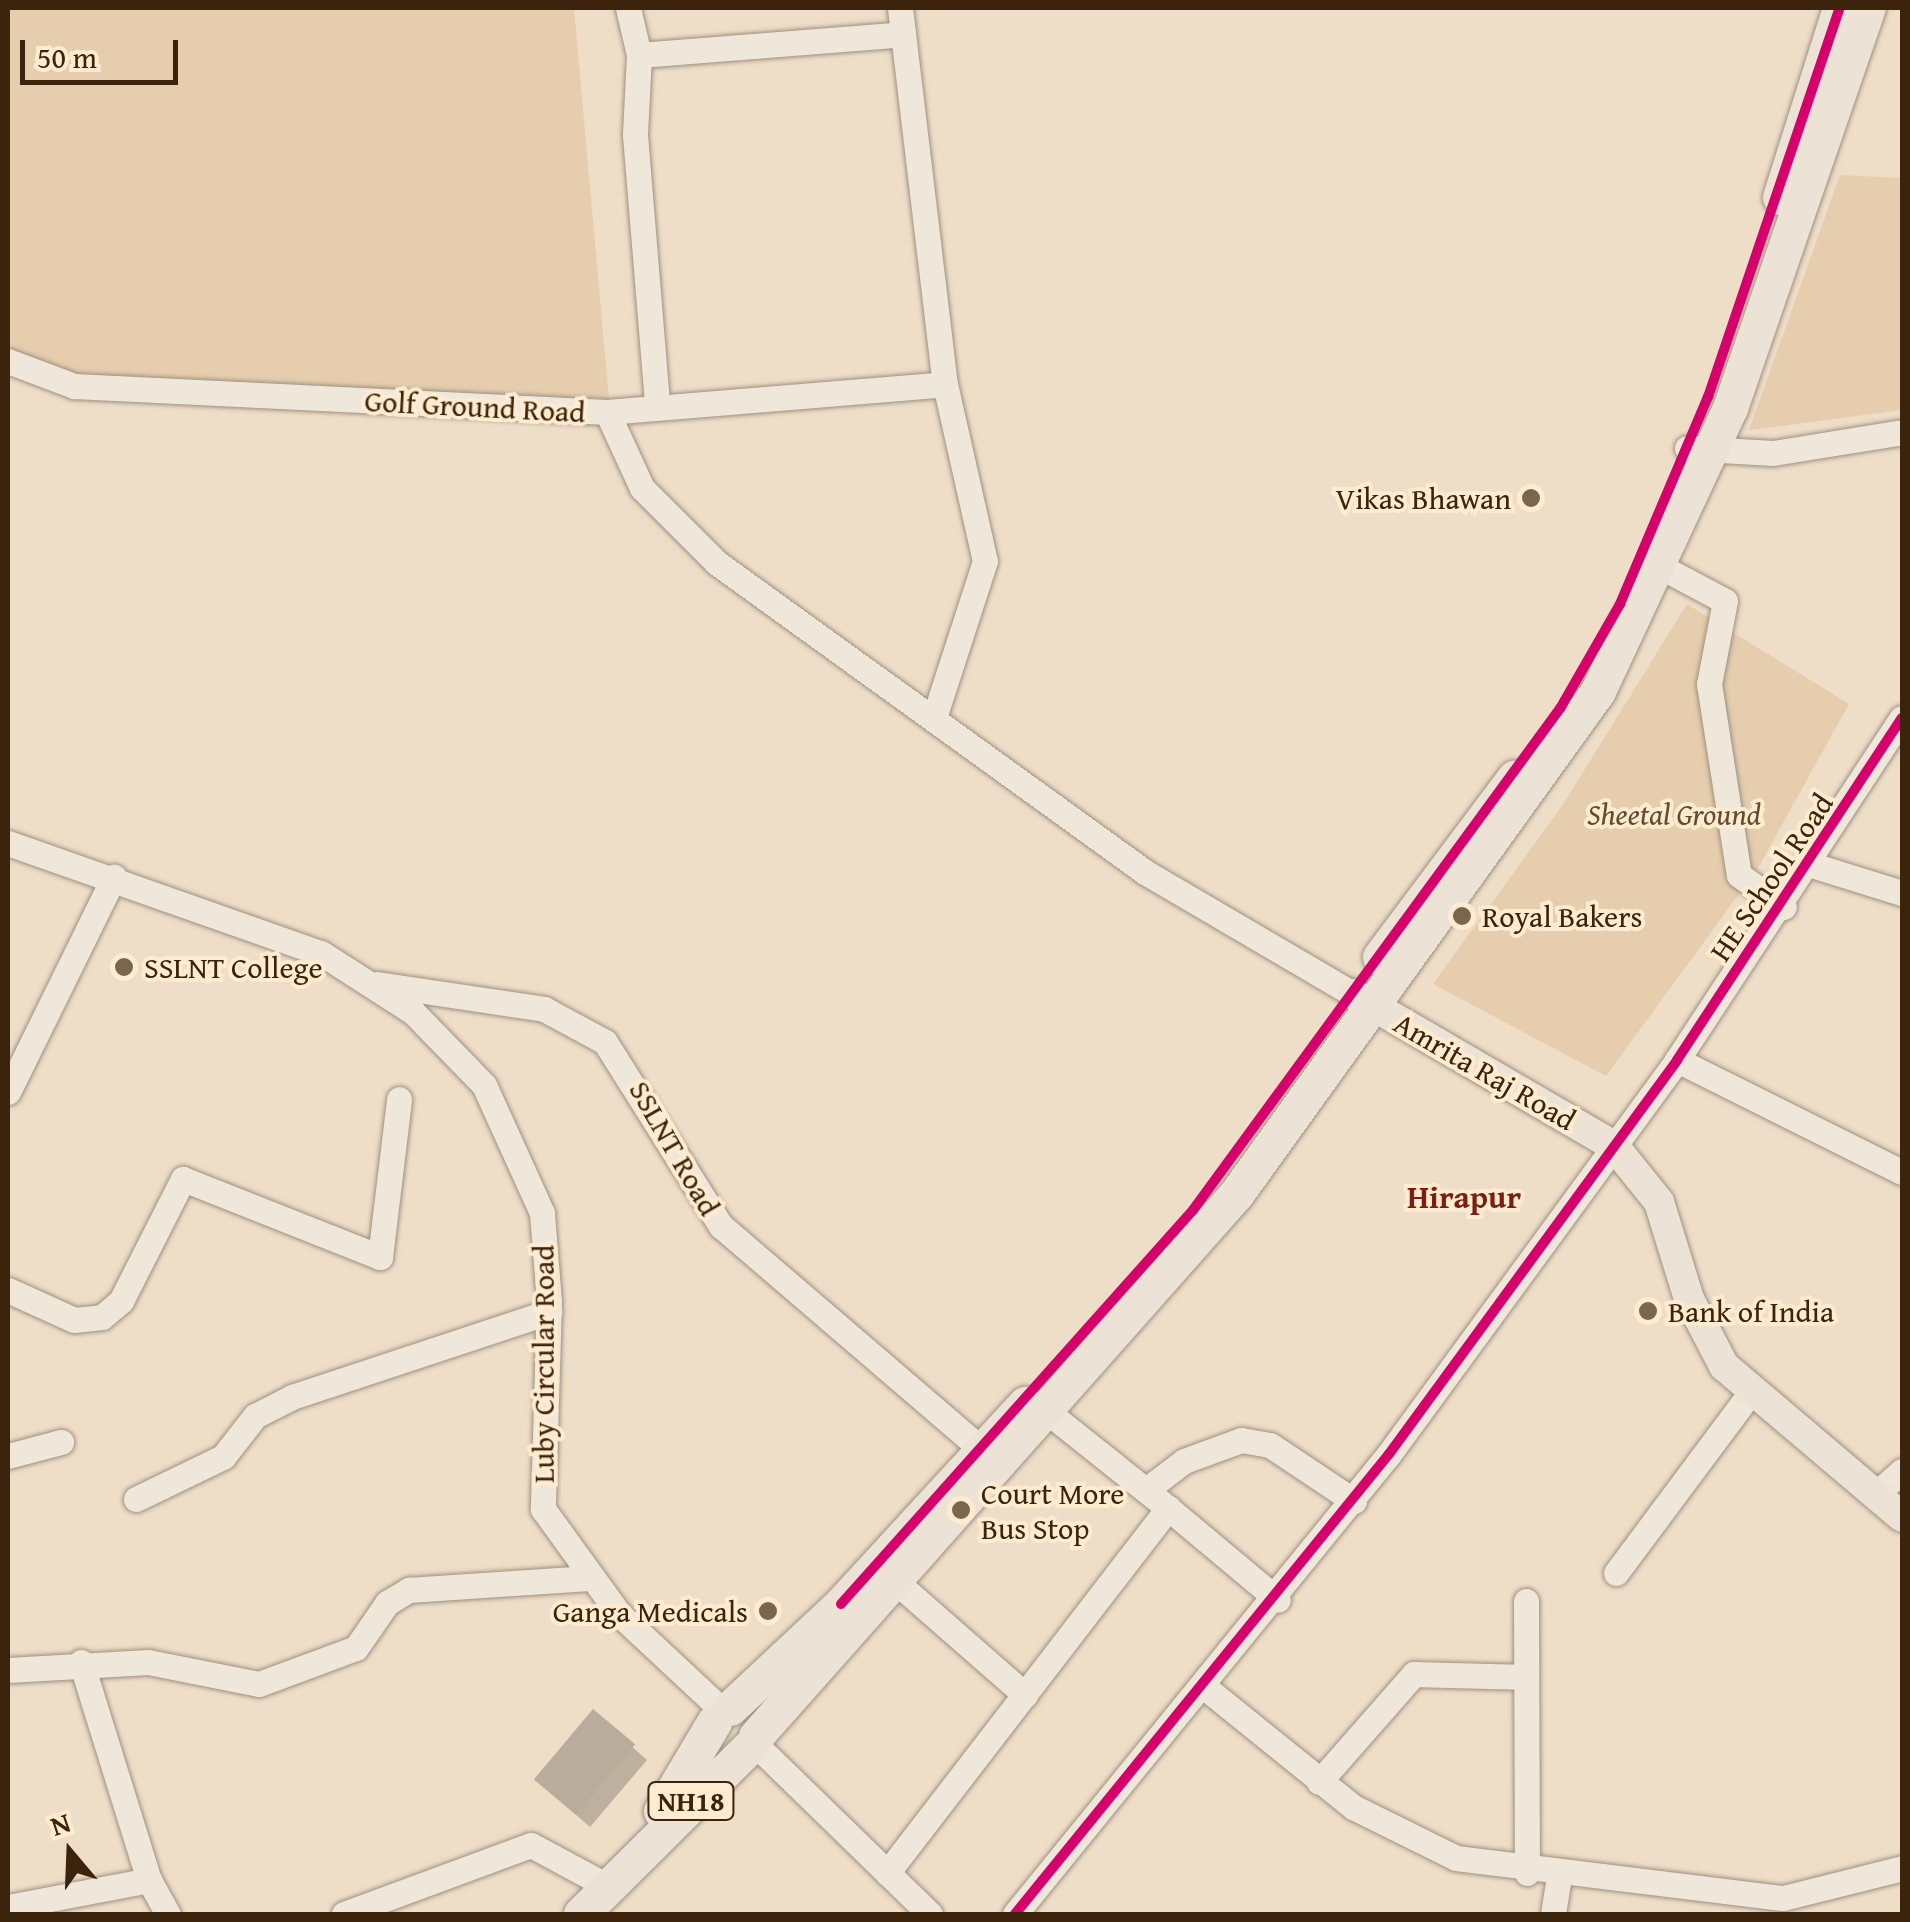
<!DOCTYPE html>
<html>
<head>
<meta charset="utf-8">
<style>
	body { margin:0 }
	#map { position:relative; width:1910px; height:1922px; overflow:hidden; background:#eeddc7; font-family:"Gentium Book Plus",serif }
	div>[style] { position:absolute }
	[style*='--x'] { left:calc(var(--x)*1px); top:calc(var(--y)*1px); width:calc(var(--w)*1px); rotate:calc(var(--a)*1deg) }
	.green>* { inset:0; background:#e5cdae }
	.shadow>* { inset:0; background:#0003 }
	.building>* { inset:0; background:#b9ac9c; transform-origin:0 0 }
	.roads { filter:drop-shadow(0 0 2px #9d9181) drop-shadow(0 0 2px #9d9181) }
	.minor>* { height:25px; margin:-12.5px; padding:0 12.5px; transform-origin:12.5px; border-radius:12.5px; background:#f0e7db }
	.major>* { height:30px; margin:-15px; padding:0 15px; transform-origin:15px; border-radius:15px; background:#ece3d6 }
	.highway>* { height:35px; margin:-17.5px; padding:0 17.5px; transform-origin:17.5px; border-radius:17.5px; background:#ece3d6 }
	.cycleway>* { height:10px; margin:-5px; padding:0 5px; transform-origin:5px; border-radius:5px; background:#d6006c }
	.dots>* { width:28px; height:28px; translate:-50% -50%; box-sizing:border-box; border:5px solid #ffebd0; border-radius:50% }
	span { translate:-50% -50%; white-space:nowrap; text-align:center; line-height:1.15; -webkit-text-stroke:8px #ffebd0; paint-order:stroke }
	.shield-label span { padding:2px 8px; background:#ffebd0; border:2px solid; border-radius:8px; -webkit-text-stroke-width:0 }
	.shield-label { font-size:28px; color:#3b240b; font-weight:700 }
	.street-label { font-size:30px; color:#3b240b }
	.poi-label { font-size:30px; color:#3b240b }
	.right { translate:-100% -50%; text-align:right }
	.left { translate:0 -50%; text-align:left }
	.park-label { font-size:30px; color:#644b2e; font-style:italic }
	.neighbourhood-label { font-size:32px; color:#7a1f14; font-weight:700 }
	.frame { position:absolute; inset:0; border:10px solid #3b240b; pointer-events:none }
	.north { position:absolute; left:20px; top:1802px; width:100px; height:100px; -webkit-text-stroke:8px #ffebd0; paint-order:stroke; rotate:341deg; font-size:28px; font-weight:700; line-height:40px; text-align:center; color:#3b240b }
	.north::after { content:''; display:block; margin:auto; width:35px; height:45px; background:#3b240b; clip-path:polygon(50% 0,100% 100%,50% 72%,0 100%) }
	.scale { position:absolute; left:20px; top:40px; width:158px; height:45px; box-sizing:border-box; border:5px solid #3b240b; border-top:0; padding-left:12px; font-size:30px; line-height:35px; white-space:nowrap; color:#3b240b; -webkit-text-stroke:8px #ffebd0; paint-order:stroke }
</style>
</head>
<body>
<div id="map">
	<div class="green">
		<i style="clip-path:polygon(8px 8px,574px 8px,609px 400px,76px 380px,8px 361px)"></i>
		<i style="clip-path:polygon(1840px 175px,1902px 178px,1902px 410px,1749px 430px)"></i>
		<i style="clip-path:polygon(1687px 604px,1849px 704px,1758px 868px,1606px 1076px,1433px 984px,1564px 803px)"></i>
	</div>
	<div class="shadow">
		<i style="clip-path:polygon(594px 1713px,647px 1760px,590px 1827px,551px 1793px)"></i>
	</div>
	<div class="building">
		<i style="left:593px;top:1709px;width:55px;height:92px;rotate:40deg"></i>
	</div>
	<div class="roads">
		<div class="minor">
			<i style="--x:628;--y:8;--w:48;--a:76.8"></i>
			<i style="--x:639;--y:55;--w:80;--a:92.9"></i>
			<i style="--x:635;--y:135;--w:267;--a:85.3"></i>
			<i style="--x:900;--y:8;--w:379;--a:83.2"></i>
			<i style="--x:945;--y:384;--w:181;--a:77.3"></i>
			<i style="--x:985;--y:561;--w:165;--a:108"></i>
			<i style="--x:639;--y:55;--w:265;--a:-4.5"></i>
			<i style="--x:8;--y:361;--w:71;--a:20.7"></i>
			<i style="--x:74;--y:386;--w:534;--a:2.79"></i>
			<i style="--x:607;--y:412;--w:339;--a:-4.7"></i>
			<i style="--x:607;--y:412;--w:84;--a:65.3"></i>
			<i style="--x:642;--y:488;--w:106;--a:45"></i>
			<i style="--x:717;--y:563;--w:528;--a:35.83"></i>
			<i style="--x:1145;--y:872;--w:241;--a:30.4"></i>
			<i style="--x:1687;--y:448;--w:86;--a:3.3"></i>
			<i style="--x:1773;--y:453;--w:131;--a:-9.2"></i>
			<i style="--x:1663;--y:568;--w:70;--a:28"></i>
			<i style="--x:1725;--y:601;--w:85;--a:100.9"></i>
			<i style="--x:1709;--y:684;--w:193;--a:81.1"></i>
			<i style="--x:1739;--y:875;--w:55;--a:35.4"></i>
			<i style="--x:8;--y:843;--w:332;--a:19.4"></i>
			<i style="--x:321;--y:953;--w:109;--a:32.7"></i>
			<i style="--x:413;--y:1012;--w:102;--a:45.8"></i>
			<i style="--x:484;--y:1085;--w:141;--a:65.6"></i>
			<i style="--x:542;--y:1213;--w:88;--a:85.5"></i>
			<i style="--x:549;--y:1301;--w:208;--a:91.7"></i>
			<i style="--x:543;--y:1509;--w:130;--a:54.1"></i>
			<i style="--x:619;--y:1614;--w:142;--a:43"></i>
			<i style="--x:1812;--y:865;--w:94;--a:17.3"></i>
			<i style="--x:377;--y:984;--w:169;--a:8.5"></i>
			<i style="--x:544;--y:1009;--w:69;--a:28.4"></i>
			<i style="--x:605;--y:1042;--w:218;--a:57.8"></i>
			<i style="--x:721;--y:1226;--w:357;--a:40.6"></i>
			<i style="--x:1677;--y:1060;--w:251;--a:26.5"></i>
			<i style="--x:8;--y:1092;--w:240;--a:-63.8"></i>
			<i style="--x:8;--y:1290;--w:72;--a:24.4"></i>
			<i style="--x:74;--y:1320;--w:28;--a:-6"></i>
			<i style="--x:102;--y:1317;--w:25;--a:-40"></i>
			<i style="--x:121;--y:1301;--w:137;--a:-63.1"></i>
			<i style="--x:183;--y:1179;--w:212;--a:21.6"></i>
			<i style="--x:380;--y:1257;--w:159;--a:-83.1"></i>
			<i style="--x:8;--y:1456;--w:55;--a:-14.8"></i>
			<i style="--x:1146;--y:1490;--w:48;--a:-37.3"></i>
			<i style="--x:1184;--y:1461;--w:61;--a:-20.2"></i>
			<i style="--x:1241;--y:1440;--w:29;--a:10"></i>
			<i style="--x:1270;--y:1445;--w:101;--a:33.7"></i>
			<i style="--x:1875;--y:1495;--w:36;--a:-42"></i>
			<i style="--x:136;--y:1499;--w:97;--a:-25.8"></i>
			<i style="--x:223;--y:1457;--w:52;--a:-52"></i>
			<i style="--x:255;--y:1416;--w:42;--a:-27.2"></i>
			<i style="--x:292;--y:1397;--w:271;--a:-18.3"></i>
			<i style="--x:1168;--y:1508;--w:143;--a:39.9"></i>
			<i style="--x:1616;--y:1573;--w:224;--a:-53.3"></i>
			<i style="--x:895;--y:1581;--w:173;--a:41.2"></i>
			<i style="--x:1526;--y:1601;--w:272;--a:89.8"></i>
			<i style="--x:81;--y:1662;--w:228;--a:72.7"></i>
			<i style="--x:8;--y:1670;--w:140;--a:-3.3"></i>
			<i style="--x:148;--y:1662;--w:113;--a:11.2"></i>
			<i style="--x:259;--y:1684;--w:103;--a:-20.4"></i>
			<i style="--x:356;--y:1648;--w:55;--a:-55.4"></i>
			<i style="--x:387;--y:1603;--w:26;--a:-31"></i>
			<i style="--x:409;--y:1590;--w:183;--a:-3.8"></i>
			<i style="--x:1207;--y:1689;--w:188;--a:38.9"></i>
			<i style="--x:1353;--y:1807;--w:115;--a:26.3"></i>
			<i style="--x:1456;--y:1858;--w:329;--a:7"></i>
			<i style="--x:1783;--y:1898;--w:123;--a:-14.1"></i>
			<i style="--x:753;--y:1742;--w:247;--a:44.2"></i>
			<i style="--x:1319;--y:1782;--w:144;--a:-48.7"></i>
			<i style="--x:1414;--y:1674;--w:112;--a:1.5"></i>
			<i style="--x:887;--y:1873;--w:461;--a:-52.4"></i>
			<i style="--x:1168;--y:1508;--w:152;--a:-141.4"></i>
			<i style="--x:8;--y:1907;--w:144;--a:-10.8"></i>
			<i style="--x:149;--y:1880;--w:39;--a:61"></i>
			<i style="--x:344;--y:1914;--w:199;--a:-20.3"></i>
			<i style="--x:531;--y:1845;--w:86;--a:28.3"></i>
			<i style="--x:1015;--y:1914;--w:593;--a:-50.89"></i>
			<i style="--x:1389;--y:1454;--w:488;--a:-53.8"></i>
			<i style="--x:1677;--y:1060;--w:409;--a:-56.7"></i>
			<i style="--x:1553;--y:1914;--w:37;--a:-81"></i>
		</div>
		<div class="major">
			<i style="--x:1353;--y:994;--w:302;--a:30.2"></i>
			<i style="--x:1614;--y:1146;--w:72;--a:51.2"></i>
			<i style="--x:1659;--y:1202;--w:102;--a:72.8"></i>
			<i style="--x:1689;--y:1299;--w:76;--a:62.4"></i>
			<i style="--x:1724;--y:1366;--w:233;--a:40.3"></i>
		</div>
		<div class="highway">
			<i style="--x:1780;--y:197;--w:198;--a:-72.4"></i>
			<i style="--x:1380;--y:957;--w:224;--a:-53.2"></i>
			<i style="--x:730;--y:1708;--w:152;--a:-43.1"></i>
			<i style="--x:841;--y:1604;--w:272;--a:-47.4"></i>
			<i style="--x:756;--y:1736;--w:725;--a:-48.46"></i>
			<i style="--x:1237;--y:1193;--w:618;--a:-54.28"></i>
			<i style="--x:1598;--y:691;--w:312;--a:-65"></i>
			<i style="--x:1730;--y:408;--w:423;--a:-71"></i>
			<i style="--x:661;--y:1811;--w:104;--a:-59.2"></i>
			<i style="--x:581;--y:1914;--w:235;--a:-44.8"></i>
		</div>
	</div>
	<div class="cycleway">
		<i style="--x:841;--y:1604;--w:528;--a:-48.22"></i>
		<i style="--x:1193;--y:1210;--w:623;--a:-53.81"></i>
		<i style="--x:1561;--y:707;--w:119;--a:-60.2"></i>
		<i style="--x:1620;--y:604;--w:225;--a:-67"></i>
		<i style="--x:1708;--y:397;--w:411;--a:-71.3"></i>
		<i style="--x:1015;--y:1914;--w:593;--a:-50.89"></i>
		<i style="--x:1389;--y:1454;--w:488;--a:-53.8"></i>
		<i style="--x:1677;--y:1060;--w:409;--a:-56.7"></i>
	</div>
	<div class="dots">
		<i style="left:1531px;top:498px;background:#7a654d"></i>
		<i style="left:1462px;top:916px;background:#7a654d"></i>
		<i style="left:124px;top:967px;background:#7a654d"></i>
		<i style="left:1648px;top:1311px;background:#7a654d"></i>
		<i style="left:961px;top:1510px;background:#7a654d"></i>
		<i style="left:768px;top:1611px;background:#7a654d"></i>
	</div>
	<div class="shield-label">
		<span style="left:691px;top:1801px">NH18</span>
	</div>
	<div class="street-label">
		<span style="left:475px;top:406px;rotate:3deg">Golf Ground Road</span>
		<span style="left:1771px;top:877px;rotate:-56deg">HE School Road</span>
		<span style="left:1485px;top:1071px;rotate:30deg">Amrita Raj Road</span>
		<span style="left:675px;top:1148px;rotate:60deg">SSLNT Road</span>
		<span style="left:543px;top:1364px;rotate:-90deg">Luby Circular Road</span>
	</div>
	<div class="poi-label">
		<span class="right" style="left:1511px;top:498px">Vikas Bhawan</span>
		<span class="left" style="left:1482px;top:916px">Royal Bakers</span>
		<span class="left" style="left:144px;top:967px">SSLNT College</span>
		<span class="left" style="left:1668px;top:1311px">Bank of India</span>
		<span class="left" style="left:981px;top:1510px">Court More<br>Bus Stop</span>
		<span class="right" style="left:748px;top:1611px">Ganga Medicals</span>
	</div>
	<div class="park-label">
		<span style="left:1674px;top:814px">Sheetal Ground</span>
	</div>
	<div class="neighbourhood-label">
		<span style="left:1464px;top:1197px">Hirapur</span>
	</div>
	<div class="frame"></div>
	<div class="north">N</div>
	<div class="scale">50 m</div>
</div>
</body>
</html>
